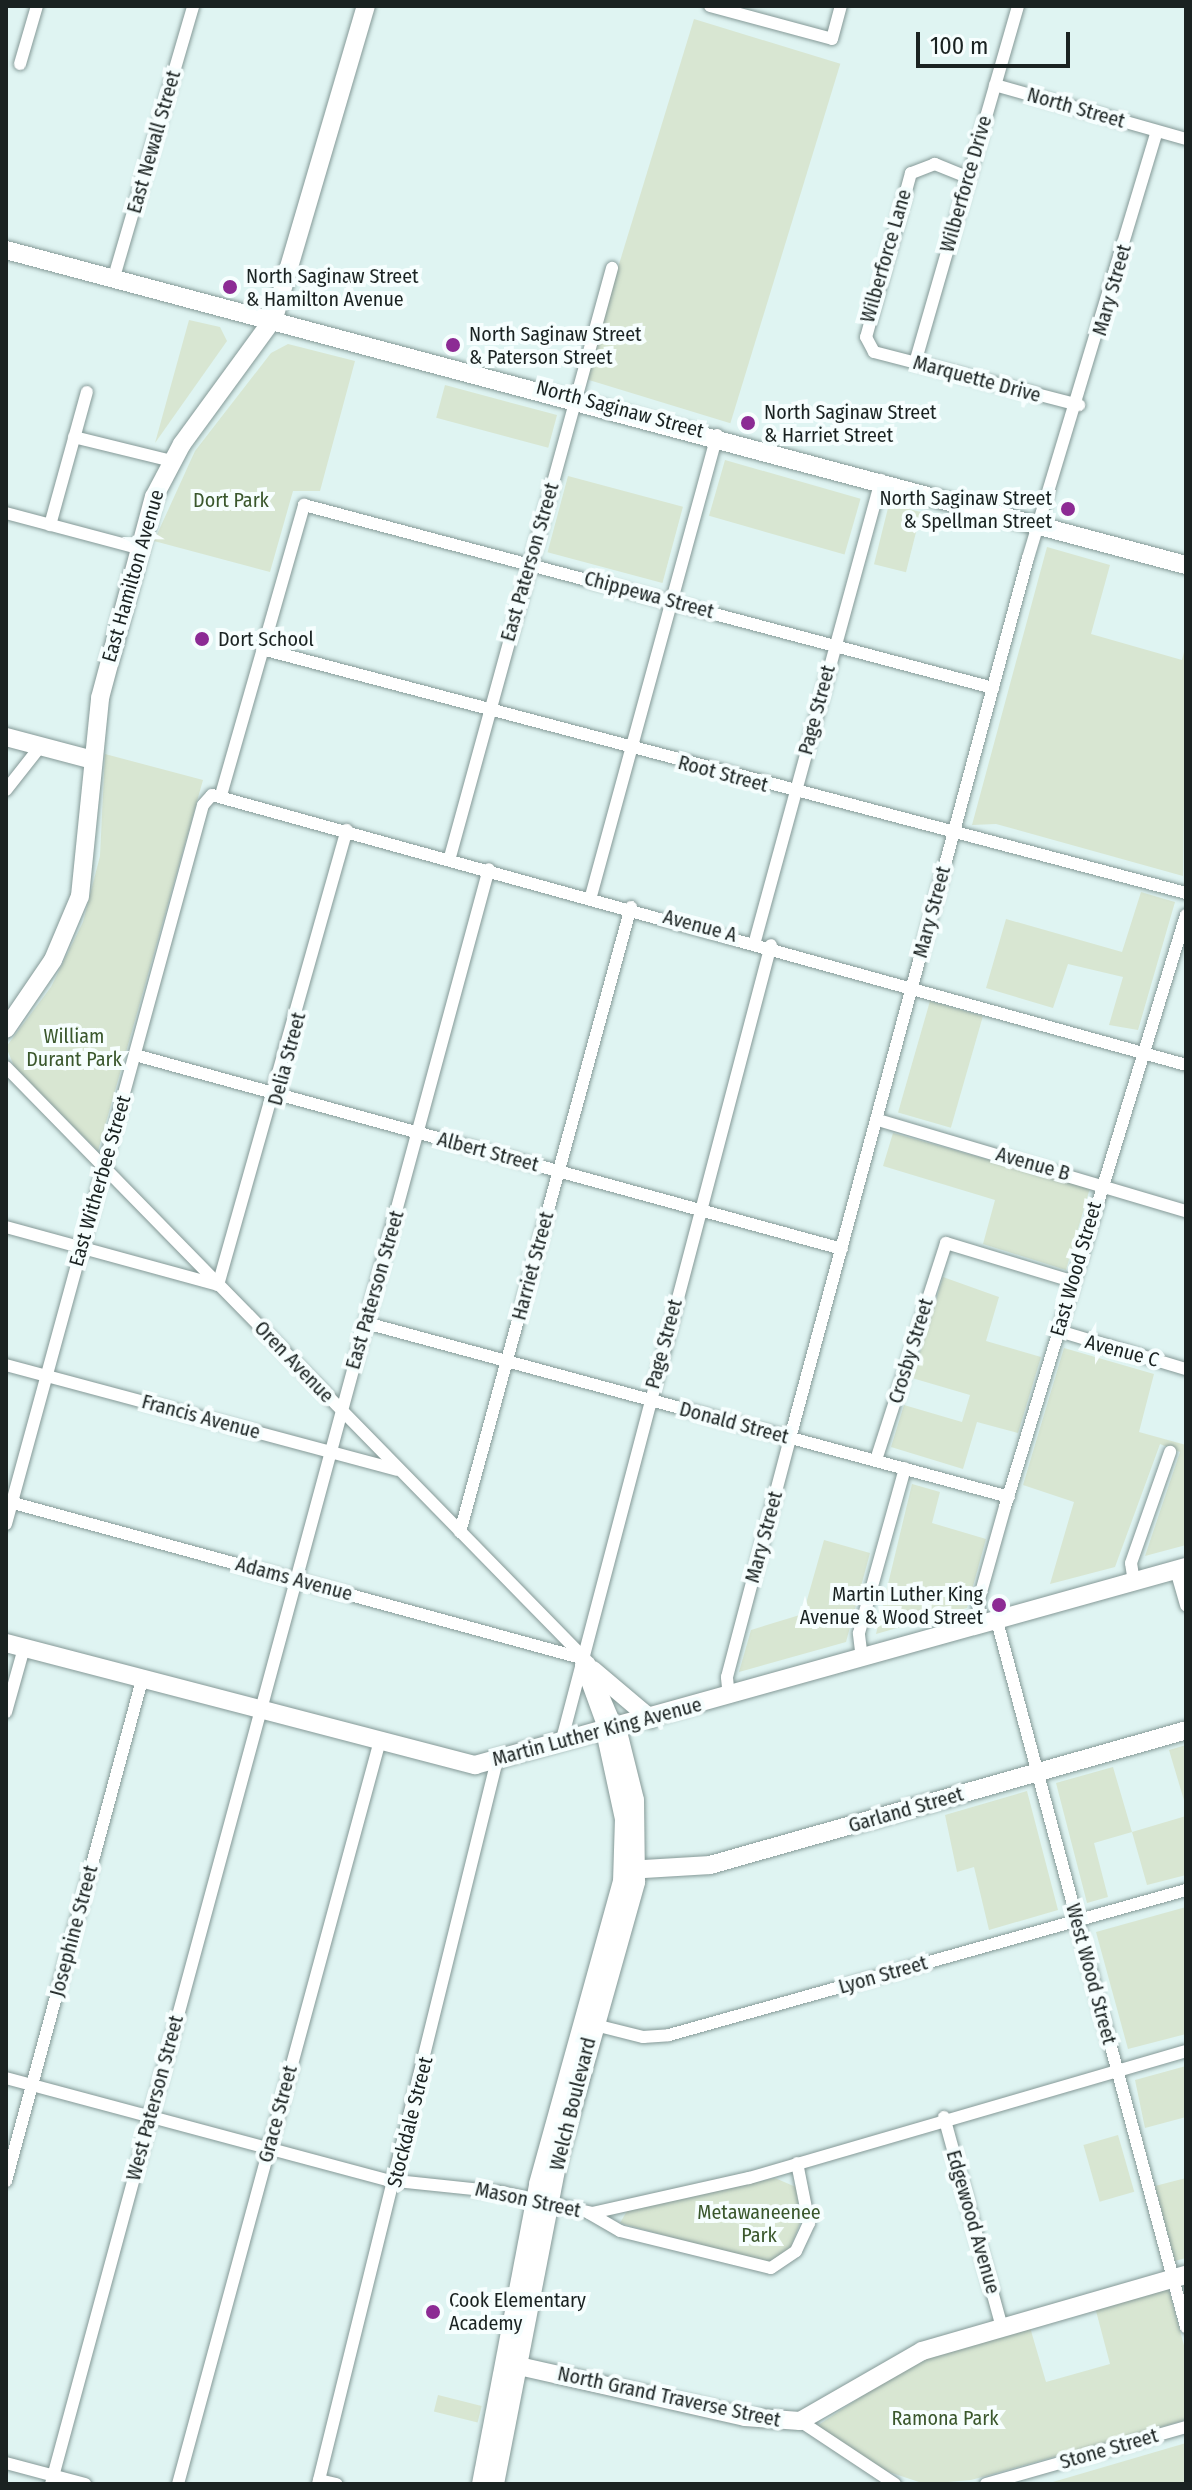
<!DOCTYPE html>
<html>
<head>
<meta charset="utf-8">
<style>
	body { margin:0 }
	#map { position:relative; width:1192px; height:2490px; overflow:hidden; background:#dff4f2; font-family:"Fira Sans Condensed",sans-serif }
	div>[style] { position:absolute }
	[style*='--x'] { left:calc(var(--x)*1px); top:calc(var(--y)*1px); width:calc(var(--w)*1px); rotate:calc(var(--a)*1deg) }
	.green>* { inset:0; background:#d8e6d2; transform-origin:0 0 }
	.roads { filter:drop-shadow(0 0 2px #859997) drop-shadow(0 0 2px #859997) }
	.street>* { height:12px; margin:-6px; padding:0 6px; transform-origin:6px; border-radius:6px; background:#fff }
	.secondary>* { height:18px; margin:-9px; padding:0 9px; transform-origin:9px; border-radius:9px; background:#fff }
	.dots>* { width:22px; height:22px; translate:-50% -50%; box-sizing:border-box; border:4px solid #f6fefe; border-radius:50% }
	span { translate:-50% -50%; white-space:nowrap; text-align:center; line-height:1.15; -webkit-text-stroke:8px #f6fefe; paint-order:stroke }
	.street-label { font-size:20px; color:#1a2221 }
	.poi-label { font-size:20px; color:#1a2221 }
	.left { translate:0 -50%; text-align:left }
	.right { translate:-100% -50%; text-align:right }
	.park-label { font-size:20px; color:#3a572c }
	.frame { position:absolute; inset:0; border:8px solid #1a2221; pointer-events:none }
	.scale { position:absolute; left:916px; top:32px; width:154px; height:36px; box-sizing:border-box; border:4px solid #1a2221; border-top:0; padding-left:10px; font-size:24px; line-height:28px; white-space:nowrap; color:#1a2221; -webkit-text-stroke:6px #f6fefe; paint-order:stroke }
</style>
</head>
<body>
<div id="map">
	<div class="green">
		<i style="left:694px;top:19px;width:153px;height:376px;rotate:17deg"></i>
		<i style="clip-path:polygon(189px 320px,220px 327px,227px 341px,155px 443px)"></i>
		<i style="clip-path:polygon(288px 344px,355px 361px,320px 491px,293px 491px,270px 572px,154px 541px,195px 451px,271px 353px)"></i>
		<i style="left:445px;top:385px;width:116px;height:34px;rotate:15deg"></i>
		<i style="left:725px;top:460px;width:141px;height:58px;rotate:16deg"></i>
		<i style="left:568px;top:476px;width:119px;height:79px;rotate:15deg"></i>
		<i style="left:889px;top:504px;width:33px;height:62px;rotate:14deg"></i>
		<i style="clip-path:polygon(1047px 547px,1110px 565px,1091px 634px,1182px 660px,1186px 644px,1183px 876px,996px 824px,972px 825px)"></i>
		<i style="clip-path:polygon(105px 754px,203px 780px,98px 1151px,14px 1066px,6px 1047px,51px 987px,83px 922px,100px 856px)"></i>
		<i style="clip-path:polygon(1141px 892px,1175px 902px,1138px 1030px,1109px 1025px,1123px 977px,1068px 964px,1053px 1008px,986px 988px,1006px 919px,1122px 952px)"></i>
		<i style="left:930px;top:1001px;width:55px;height:116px;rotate:16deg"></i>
		<i style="clip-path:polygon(893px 1133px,1090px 1188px,1066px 1270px,983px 1244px,995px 1200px,883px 1166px)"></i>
		<i style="clip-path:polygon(943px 1277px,999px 1297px,986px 1341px,1041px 1357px,1018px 1433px,977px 1422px,963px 1469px,891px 1447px,904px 1405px,962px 1422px,970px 1395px,912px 1378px)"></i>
		<i style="clip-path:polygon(1064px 1348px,1154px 1374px,1139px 1432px,1186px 1445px,1186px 1545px,1145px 1556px,1180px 1452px,1160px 1444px,1115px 1567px,1050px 1584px,1074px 1502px,1023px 1485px)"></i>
		<i style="clip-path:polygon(912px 1484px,940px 1492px,932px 1523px,986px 1539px,967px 1608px,876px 1634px)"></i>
		<i style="clip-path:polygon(824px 1540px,870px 1553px,846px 1642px,739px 1672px,751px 1630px,803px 1614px)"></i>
		<i style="clip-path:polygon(1186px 1745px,1186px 1807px,1169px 1750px)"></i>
		<i style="clip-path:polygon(1113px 1767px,1132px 1832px,1186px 1816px,1186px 1875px,1147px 1885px,1132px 1832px,1094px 1843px,1108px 1897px,1087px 1903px,1056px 1783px)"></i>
		<i style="clip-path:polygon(1027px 1791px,1058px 1910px,989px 1930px,974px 1867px,957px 1872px,945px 1815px)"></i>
		<i style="clip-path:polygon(1186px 1907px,1186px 2034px,1128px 2049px,1096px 1932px)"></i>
		<i style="clip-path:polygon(1186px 2066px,1186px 2117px,1145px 2128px,1135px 2080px)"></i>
		<i style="left:1118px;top:2135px;width:59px;height:36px;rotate:74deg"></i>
		<i style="clip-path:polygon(775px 2178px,798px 2188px,805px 2210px,789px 2252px,768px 2264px,620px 2223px,627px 2211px)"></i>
		<i style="clip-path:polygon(1186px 2178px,1186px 2258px,1175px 2261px,1155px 2186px)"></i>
		<i style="clip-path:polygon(1168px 2287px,1186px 2353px,1186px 2420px,971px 2480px,925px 2484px,880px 2469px,817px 2426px,924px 2355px,1029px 2324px,1046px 2382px,1110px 2364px,1095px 2307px)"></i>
		<i style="left:438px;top:2395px;width:45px;height:17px;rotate:14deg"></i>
		<i style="clip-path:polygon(1186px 2443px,1186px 2484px,1046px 2484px)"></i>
	</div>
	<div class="roads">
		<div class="street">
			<i style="--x:710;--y:6;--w:126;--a:15.1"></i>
			<i style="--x:832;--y:39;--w:34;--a:-75"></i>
			<i style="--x:20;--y:64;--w:60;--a:-73.7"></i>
			<i style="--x:995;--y:85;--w:198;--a:15.8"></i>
			<i style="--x:967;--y:177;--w:35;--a:-158"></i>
			<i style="--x:935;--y:164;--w:26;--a:159"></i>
			<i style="--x:911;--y:173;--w:170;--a:105.3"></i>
			<i style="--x:866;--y:337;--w:17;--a:62"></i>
			<i style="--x:874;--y:352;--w:212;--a:14.5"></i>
			<i style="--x:114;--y:277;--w:282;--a:-73.7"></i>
			<i style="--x:915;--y:363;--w:372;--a:-73.9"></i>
			<i style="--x:74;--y:437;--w:101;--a:13.8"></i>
			<i style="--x:6;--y:513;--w:137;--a:14.9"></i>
			<i style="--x:50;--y:525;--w:138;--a:-74.5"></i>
			<i style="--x:262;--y:649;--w:956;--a:14.79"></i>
			<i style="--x:6;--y:790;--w:55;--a:-51.7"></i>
			<i style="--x:221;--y:795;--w:302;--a:-74"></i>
			<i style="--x:304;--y:505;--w:713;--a:14.87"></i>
			<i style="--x:450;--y:857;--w:611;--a:-74.62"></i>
			<i style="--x:591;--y:896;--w:478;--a:-74.7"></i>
			<i style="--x:755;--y:941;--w:478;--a:-74.7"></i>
			<i style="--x:135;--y:1055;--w:733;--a:15.34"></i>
			<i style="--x:6;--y:1067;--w:834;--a:45.63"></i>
			<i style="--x:589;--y:1663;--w:71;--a:66.7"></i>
			<i style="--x:878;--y:1120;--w:321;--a:16.5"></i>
			<i style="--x:6;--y:1227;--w:220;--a:15.3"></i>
			<i style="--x:218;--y:1285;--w:473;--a:-74.2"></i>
			<i style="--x:366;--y:1323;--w:666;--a:15.14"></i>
			<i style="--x:1059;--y:1331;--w:133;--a:16.7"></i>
			<i style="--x:6;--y:1365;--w:405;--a:15"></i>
			<i style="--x:876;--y:1460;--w:228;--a:-72.1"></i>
			<i style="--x:946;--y:1243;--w:132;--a:16.8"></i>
			<i style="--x:6;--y:1501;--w:596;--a:15.27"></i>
			<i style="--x:6;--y:1524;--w:745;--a:-74.68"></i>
			<i style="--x:203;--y:805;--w:13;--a:-48"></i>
			<i style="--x:212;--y:795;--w:1011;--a:15.49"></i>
			<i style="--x:460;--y:1532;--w:648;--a:-74.7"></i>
			<i style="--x:1176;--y:1570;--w:37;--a:74"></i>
			<i style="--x:1134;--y:1582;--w:19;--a:-99"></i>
			<i style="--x:1131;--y:1563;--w:118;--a:-70.6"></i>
			<i style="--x:997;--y:1621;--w:731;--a:75.01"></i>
			<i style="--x:981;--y:1625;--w:22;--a:-98"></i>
			<i style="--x:978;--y:1603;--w:100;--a:-74.3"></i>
			<i style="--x:1005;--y:1507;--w:619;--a:-73"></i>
			<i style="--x:862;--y:1659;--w:26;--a:-97"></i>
			<i style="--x:859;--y:1633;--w:171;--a:-74.4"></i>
			<i style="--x:581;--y:1665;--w:70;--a:70"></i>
			<i style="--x:729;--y:1697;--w:20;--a:-96"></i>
			<i style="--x:727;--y:1677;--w:247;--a:-75.2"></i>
			<i style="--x:790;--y:1438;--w:912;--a:-74.87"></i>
			<i style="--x:1028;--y:558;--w:445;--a:-73.2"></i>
			<i style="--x:6;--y:1712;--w:66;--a:-74.3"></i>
			<i style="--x:561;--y:1743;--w:825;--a:-75.26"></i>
			<i style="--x:591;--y:2024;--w:54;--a:14"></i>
			<i style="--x:643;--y:2037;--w:26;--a:-4"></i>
			<i style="--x:669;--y:2035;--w:537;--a:-15.67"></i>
			<i style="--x:6;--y:2078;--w:394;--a:15"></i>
			<i style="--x:387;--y:2180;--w:116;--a:6"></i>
			<i style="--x:502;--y:2192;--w:92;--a:13.1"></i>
			<i style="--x:592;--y:2213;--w:161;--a:-12.6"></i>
			<i style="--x:749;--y:2178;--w:455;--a:-16.2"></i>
			<i style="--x:944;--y:2117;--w:218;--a:74.6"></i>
			<i style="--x:6;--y:2181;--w:519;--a:-74.81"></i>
			<i style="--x:589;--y:2213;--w:36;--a:30"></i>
			<i style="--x:620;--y:2231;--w:155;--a:13.8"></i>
			<i style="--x:771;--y:2268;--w:30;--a:-34"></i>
			<i style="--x:796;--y:2251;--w:31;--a:-65"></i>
			<i style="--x:809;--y:2223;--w:61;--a:-101.3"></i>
			<i style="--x:800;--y:2421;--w:114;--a:33.6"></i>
			<i style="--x:6;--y:2463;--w:82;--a:14.9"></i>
			<i style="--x:319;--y:2480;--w:18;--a:13"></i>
			<i style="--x:51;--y:2484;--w:1673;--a:-74.83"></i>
			<i style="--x:178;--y:2484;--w:767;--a:-74.8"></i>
			<i style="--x:318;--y:2484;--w:746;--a:-76.11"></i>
			<i style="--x:986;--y:2484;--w:208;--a:-15.9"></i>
		</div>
		<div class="secondary">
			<i style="--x:6;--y:250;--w:1221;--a:14.95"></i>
			<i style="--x:6;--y:737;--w:90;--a:14.8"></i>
			<i style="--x:6;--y:1029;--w:83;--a:-55.7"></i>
			<i style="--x:53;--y:960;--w:69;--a:-67.1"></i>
			<i style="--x:80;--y:896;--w:199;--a:-84.2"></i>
			<i style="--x:100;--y:698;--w:208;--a:-75"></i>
			<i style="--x:154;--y:497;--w:60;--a:-62.2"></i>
			<i style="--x:182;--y:444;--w:156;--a:-53.9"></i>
			<i style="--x:274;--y:318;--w:325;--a:-73.6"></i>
			<i style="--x:6;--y:1643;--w:485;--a:14.6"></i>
			<i style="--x:475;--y:1765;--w:738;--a:-15.56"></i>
			<i style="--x:593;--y:1670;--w:76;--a:40.2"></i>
			<i style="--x:628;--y:1870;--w:82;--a:-3.5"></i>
			<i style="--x:710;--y:1865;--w:495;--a:-15.8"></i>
			<i style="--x:510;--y:2364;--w:241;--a:12.7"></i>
			<i style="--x:745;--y:2417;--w:55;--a:4.2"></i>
			<i style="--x:800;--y:2421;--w:141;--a:-29.8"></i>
			<i style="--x:922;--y:2351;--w:275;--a:-16.1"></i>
			<i style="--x:481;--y:2484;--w:305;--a:-79.2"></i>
			<i style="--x:538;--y:2184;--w:313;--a:-74.5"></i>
			<i style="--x:622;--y:1882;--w:63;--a:-88.2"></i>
			<i style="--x:624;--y:1819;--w:90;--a:-102.2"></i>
			<i style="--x:495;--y:2484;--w:330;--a:-79"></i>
			<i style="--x:558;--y:2160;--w:289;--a:-74.3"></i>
			<i style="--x:636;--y:1882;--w:82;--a:-90.7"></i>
			<i style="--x:635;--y:1800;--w:74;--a:-104"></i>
		</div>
	</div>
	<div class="dots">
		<i style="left:230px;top:287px;background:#8c2b94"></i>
		<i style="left:453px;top:345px;background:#8c2b94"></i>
		<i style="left:748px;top:423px;background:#8c2b94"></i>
		<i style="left:1068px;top:509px;background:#8c2b94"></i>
		<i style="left:202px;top:639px;background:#8c2b94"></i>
		<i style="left:999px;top:1605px;background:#8c2b94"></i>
		<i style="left:433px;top:2312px;background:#8c2b94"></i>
	</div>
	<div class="street-label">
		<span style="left:1076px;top:108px;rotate:16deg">North Street</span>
		<span style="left:154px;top:142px;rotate:-74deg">East Newall Street</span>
		<span style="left:966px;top:184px;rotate:-74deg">Wilberforce Drive</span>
		<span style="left:886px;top:256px;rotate:-74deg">Wilberforce Lane</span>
		<span style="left:1112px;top:290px;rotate:-74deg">Mary Street</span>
		<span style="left:977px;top:379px;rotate:15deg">Marquette Drive</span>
		<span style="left:620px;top:409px;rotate:15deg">North Saginaw Street</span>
		<span style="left:530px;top:562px;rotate:-74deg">East Paterson Street</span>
		<span style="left:133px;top:576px;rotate:-74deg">East Hamilton Avenue</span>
		<span style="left:649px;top:595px;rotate:15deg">Chippewa Street</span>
		<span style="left:817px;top:710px;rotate:-75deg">Page Street</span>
		<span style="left:723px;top:774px;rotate:15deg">Root Street</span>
		<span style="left:932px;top:912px;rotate:-75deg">Mary Street</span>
		<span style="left:700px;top:926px;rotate:15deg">Avenue A</span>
		<span style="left:287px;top:1059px;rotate:-75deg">Delia Street</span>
		<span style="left:488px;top:1152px;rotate:15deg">Albert Street</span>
		<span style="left:1033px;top:1164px;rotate:16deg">Avenue B</span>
		<span style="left:100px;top:1181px;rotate:-74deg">East Witherbee Street</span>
		<span style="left:533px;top:1266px;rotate:-75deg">Harriet Street</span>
		<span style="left:1076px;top:1269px;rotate:-74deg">East Wood Street</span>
		<span style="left:375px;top:1290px;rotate:-74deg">East Paterson Street</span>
		<span style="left:664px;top:1344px;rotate:-75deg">Page Street</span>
		<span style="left:911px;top:1351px;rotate:-73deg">Crosby Street</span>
		<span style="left:1122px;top:1351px;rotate:15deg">Avenue C</span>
		<span style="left:294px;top:1362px;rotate:46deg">Oren Avenue</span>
		<span style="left:201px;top:1417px;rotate:15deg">Francis Avenue</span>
		<span style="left:734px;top:1423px;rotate:15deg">Donald Street</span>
		<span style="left:764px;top:1537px;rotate:-75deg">Mary Street</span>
		<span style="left:294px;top:1579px;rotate:15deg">Adams Avenue</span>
		<span style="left:597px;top:1732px;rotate:-15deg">Martin Luther King Avenue</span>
		<span style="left:906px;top:1810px;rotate:-16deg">Garland Street</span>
		<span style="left:74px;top:1931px;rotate:-75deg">Josephine Street</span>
		<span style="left:1091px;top:1974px;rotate:75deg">West Wood Street</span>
		<span style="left:883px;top:1975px;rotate:-16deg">Lyon Street</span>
		<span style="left:155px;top:2098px;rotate:-75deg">West Paterson Street</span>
		<span style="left:573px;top:2104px;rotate:-76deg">Welch Boulevard</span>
		<span style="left:278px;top:2114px;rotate:-75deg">Grace Street</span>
		<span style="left:410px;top:2122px;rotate:-76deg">Stockdale Street</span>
		<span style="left:528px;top:2200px;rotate:12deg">Mason Street</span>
		<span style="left:973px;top:2222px;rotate:74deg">Edgewood Avenue</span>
		<span style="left:669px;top:2397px;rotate:12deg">North Grand Traverse Street</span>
		<span style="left:1109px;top:2449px;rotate:-16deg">Stone Street</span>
	</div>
	<div class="poi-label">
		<span class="left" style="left:246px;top:288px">North Saginaw Street<br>&amp; Hamilton Avenue</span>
		<span class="left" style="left:469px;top:346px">North Saginaw Street<br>&amp; Paterson Street</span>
		<span class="left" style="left:764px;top:424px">North Saginaw Street<br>&amp; Harriet Street</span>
		<span class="right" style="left:1052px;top:510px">North Saginaw Street<br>&amp; Spellman Street</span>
		<span class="left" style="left:218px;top:639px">Dort School</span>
		<span class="right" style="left:983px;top:1606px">Martin Luther King<br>Avenue &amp; Wood Street</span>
		<span class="left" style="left:449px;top:2312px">Cook Elementary<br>Academy</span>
	</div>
	<div class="park-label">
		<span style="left:231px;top:500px">Dort Park</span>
		<span style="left:74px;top:1048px">William<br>Durant Park</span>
		<span style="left:759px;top:2224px">Metawaneenee<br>Park</span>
		<span style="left:945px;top:2418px">Ramona Park</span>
	</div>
	<div class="frame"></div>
	<div class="scale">100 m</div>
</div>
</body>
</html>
